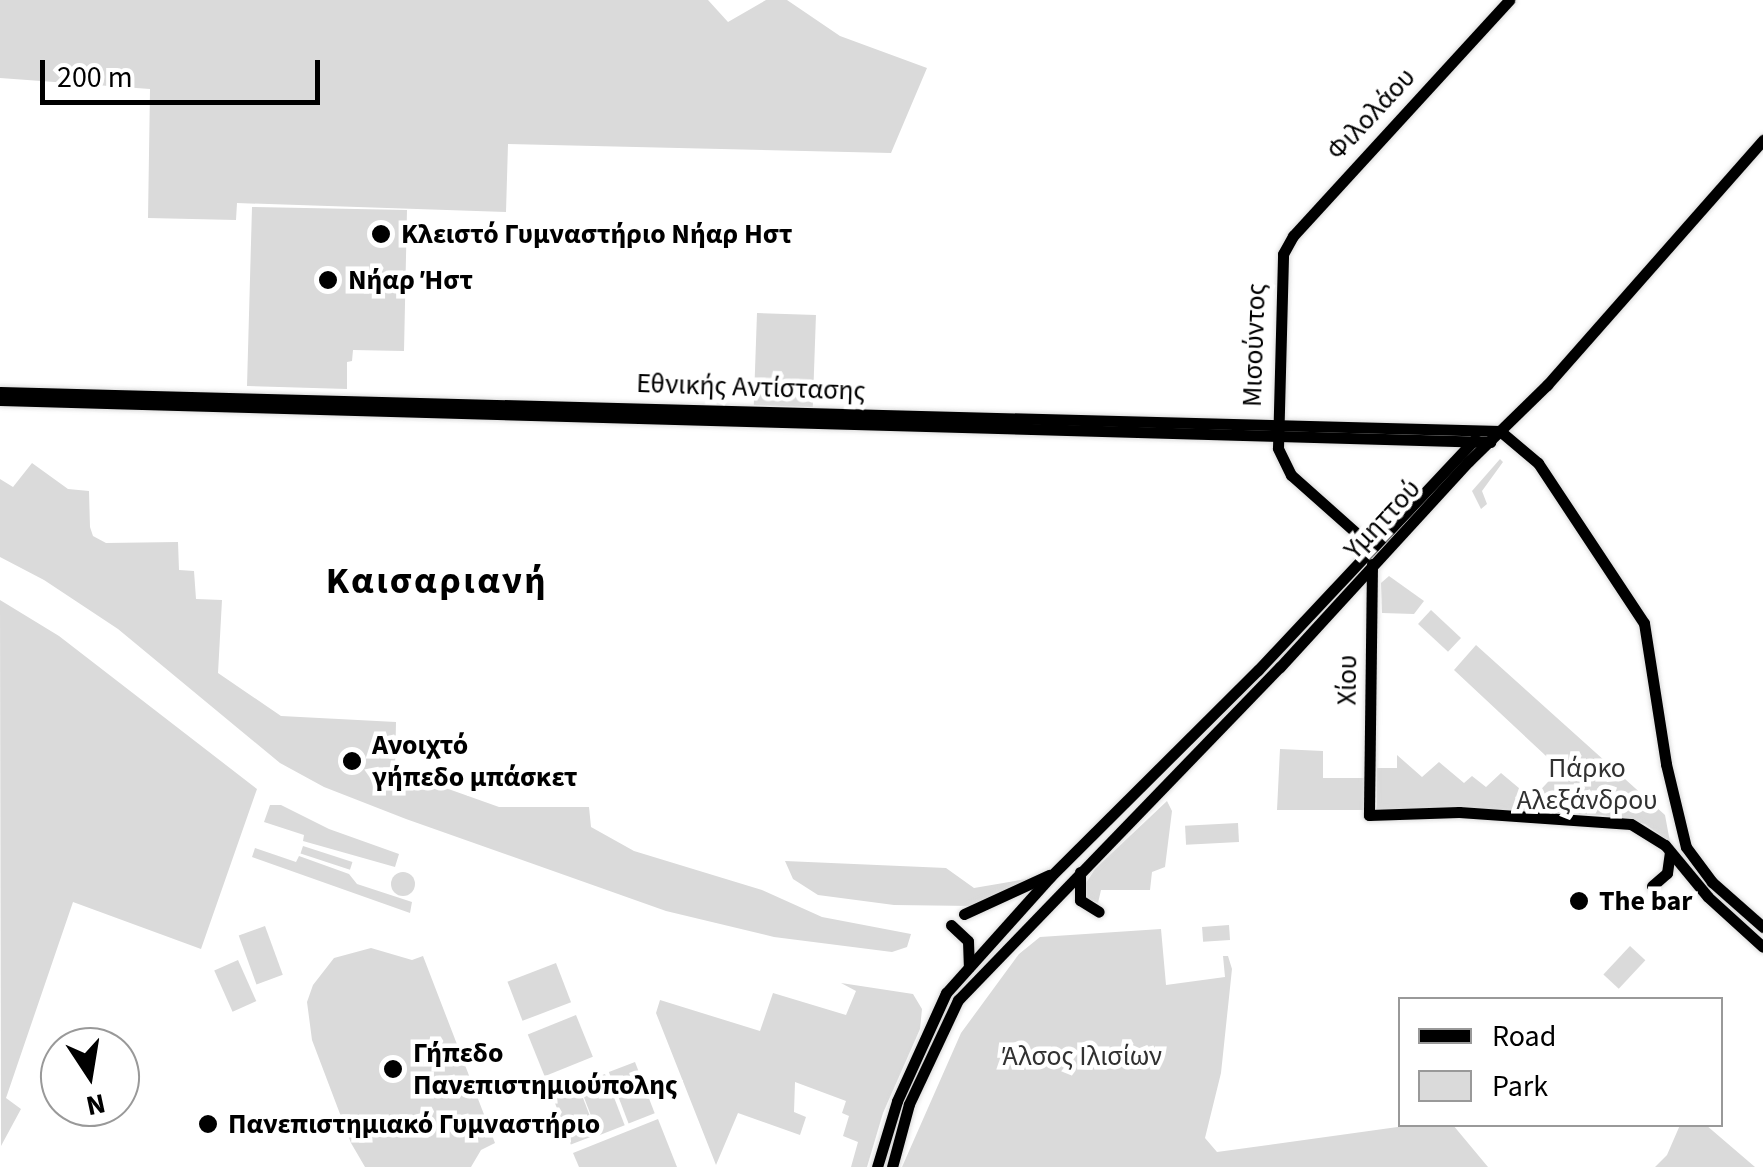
<!DOCTYPE html>
<html>
<head>
<meta charset="utf-8">
<style>
	body { margin:0 }
	#map { position:relative; width:1763px; height:1167px; overflow:hidden; background:#fff; font-family:"Source Sans 3",sans-serif }
	div>[style] { position:absolute }
	[style*='--x'] { left:calc(var(--x)*1px); top:calc(var(--y)*1px); width:calc(var(--w)*1px); rotate:calc(var(--a)*1deg) }
	.green>* { inset:0; background:#dadada; transform-origin:0 0 }
	.round { border-radius:50% }
	.roads { filter:drop-shadow(0 0 2px #dbdbdb) drop-shadow(0 0 2px #dbdbdb) }
	.major>* { height:11px; margin:-5.5px; padding:0 5.5px; transform-origin:5.5px; border-radius:5.5px; background:#000 }
	.dots>* { width:28px; height:28px; translate:-50% -50%; box-sizing:border-box; border:5px solid #fff; border-radius:50% }
	span { translate:-50% -50%; white-space:nowrap; text-align:center; line-height:1.15; -webkit-text-stroke:9px #fff; paint-order:stroke }
	.street-label { font-size:28px; color:#000 }
	.poi-label { font-size:28px; color:#000; font-weight:700 }
	.left { translate:0 -50%; text-align:left }
	.park-label { font-size:28px; color:#313131 }
	.district-label { font-size:38px; color:#000; font-weight:700; letter-spacing:2.5px }
	.legend { position:absolute; left:1398px; top:997px; width:325px; height:130px; box-sizing:border-box; background:#fff; border:2px solid #999; margin:0; padding:12px 18px; list-style:none; font-size:30px; color:#000 }
	.legend li { display:flex; align-items:center; gap:20px; height:50px }
	.legend b { width:50px; border:2px solid #999 }
	.north { position:absolute; left:40px; top:1027px; width:100px; height:100px; box-sizing:border-box; background:#fff; border:2px solid #999; border-radius:50%; rotate:168deg; font-size:28px; font-weight:700; line-height:40px; text-align:center; color:#000 }
	.north::after { content:''; display:block; margin:auto; width:35px; height:45px; background:#000; clip-path:polygon(50% 0,100% 100%,50% 72%,0 100%) }
	.scale { position:absolute; left:40px; top:60px; width:280px; height:45px; box-sizing:border-box; border:5px solid #000; border-top:0; padding-left:12px; font-size:30px; line-height:35px; white-space:nowrap; color:#000; -webkit-text-stroke:8px #fff; paint-order:stroke }
</style>
</head>
<body>
<div id="map">
	<div class="green">
		<i style="clip-path:polygon(0 0,708px 0,728px 22px,766px 0,787px 0,840px 36px,927px 68px,891px 153px,508px 144px,506px 212px,237px 203px,236px 220px,148px 218px,150px 89px,0 78px)"></i>
		<i style="clip-path:polygon(252px 207px,407px 210px,404px 351px,353px 350px,352px 361px,347px 362px,347px 389px,247px 386px)"></i>
		<i style="left:757px;top:313px;width:59px;height:92px;rotate:2deg"></i>
		<i style="clip-path:polygon(1500px 459px,1503px 462px,1482px 491px,1487px 504px,1481px 509px,1472px 491px)"></i>
		<i style="clip-path:polygon(32px 463px,68px 489px,89px 491px,90px 527px,93px 536px,106px 543px,178px 542px,179px 570px,194px 571px,196px 599px,222px 600px,218px 673px,281px 716px,396px 722px,395px 770px,499px 807px,589px 807px,591px 827px,634px 851px,762px 890px,822px 917px,911px 934px,907px 947px,892px 952px,774px 937px,666px 911px,406px 819px,324px 787px,280px 763px,118px 629px,44px 580px,0 557px,0 479px,13px 487px)"></i>
		<i style="clip-path:polygon(1389px 576px,1424px 601px,1414px 614px,1382px 613px,1381px 583px)"></i>
		<i style="clip-path:polygon(0 600px,59px 636px,257px 789px,201px 949px,73px 902px,6px 1098px,21px 1109px,1px 1146px)"></i>
		<i style="left:1431px;top:610px;width:41px;height:19px;rotate:43deg"></i>
		<i style="clip-path:polygon(1476px 645px,1665px 815px,1670px 842px,1645px 824px,1602px 815px,1377px 810px,1377px 768px,1397px 768px,1397px 755px,1422px 777px,1439px 762px,1464px 783px,1472px 776px,1486px 787px,1501px 773px,1532px 799px,1560px 769px,1454px 670px)"></i>
		<i style="clip-path:polygon(1280px 749px,1323px 751px,1323px 778px,1365px 778px,1364px 810px,1277px 810px)"></i>
		<i style="clip-path:polygon(1167px 801px,1172px 811px,1165px 867px,1152px 872px,1150px 890px,1101px 890px,1098px 903px,1087px 899px,1086px 883px,1095px 869px)"></i>
		<i style="clip-path:polygon(270px 805px,281px 805px,329px 829px,399px 854px,395px 867px,303px 841px,304px 835px,264px 822px)"></i>
		<i style="left:1238px;top:823px;width:19px;height:53px;rotate:87deg"></i>
		<i style="left:303px;top:846px;width:52px;height:8px;rotate:18deg"></i>
		<i style="clip-path:polygon(255px 848px,296px 862px,299px 856px,349px 874px,357px 884px,412px 902px,410px 913px,252px 857px)"></i>
		<i style="clip-path:polygon(785px 861px,946px 868px,974px 888px,1038px 877px,973px 906px,894px 905px,818px 895px,793px 879px)"></i>
		<i class="round" style="left:391px;top:872px;width:24px;height:24px"></i>
		<i style="left:1229px;top:925px;width:15px;height:27px;rotate:86deg"></i>
		<i style="left:265px;top:926px;width:52px;height:28px;rotate:70deg"></i>
		<i style="clip-path:polygon(1161px 929px,1166px 985px,1225px 977px,1223px 956px,1228px 956px,1232px 969px,1221px 1073px,1205px 1138px,1217px 1152px,1412px 1125px,1453px 1125px,1488px 1167px,902px 1167px,961px 1033px,1019px 954px,1040px 937px)"></i>
		<i style="left:1630px;top:946px;width:21px;height:39px;rotate:43deg"></i>
		<i style="clip-path:polygon(371px 948px,412px 960px,423px 956px,495px 1143px,481px 1150px,471px 1167px,365px 1167px,351px 1143px,312px 1040px,307px 1002px,313px 985px,334px 958px)"></i>
		<i style="left:238px;top:960px;width:45px;height:26px;rotate:66deg"></i>
		<i style="left:556px;top:963px;width:42px;height:52px;rotate:69deg"></i>
		<i style="clip-path:polygon(841px 983px,913px 994px,922px 1009px,920px 1029px,883px 1113px,867px 1167px,851px 1167px,858px 1142px,843px 1136px,849px 1116px,842px 1113px,846px 1101px,795px 1082px,794px 1112px,806px 1117px,800px 1135px,738px 1113px,716px 1165px,656px 1013px,660px 1000px,760px 1031px,773px 993px,846px 1015px,856px 991px)"></i>
		<i style="left:576px;top:1015px;width:45px;height:52px;rotate:68deg"></i>
		<i style="left:635px;top:1062px;width:55px;height:28px;rotate:69deg"></i>
		<i style="left:605px;top:1074px;width:55px;height:28px;rotate:69deg"></i>
		<i style="left:578px;top:1085px;width:53px;height:28px;rotate:69deg"></i>
		<i style="clip-path:polygon(658px 1119px,677px 1167px,579px 1167px,573px 1153px)"></i>
		<i style="clip-path:polygon(1680px 1125px,1706px 1125px,1755px 1167px,1655px 1167px,1667px 1155px)"></i>
	</div>
	<div class="roads">
		<div class="major">
			<i style="--x:0;--y:392;--w:1501;--a:1.49"></i>
			<i style="--x:0;--y:400;--w:1491;--a:1.61"></i>
			<i style="--x:1500;--y:431;--w:50;--a:40.1"></i>
			<i style="--x:1538;--y:463;--w:192;--a:56.5"></i>
			<i style="--x:1644;--y:623;--w:143;--a:81.1"></i>
			<i style="--x:1666;--y:764;--w:85;--a:76.5"></i>
			<i style="--x:1686;--y:847;--w:44;--a:53.4"></i>
			<i style="--x:1712;--y:882;--w:68;--a:41.4"></i>
			<i style="--x:1371;--y:546;--w:107;--a:-138.4"></i>
			<i style="--x:1291;--y:475;--w:30;--a:-116"></i>
			<i style="--x:1278;--y:448;--w:194;--a:-88.5"></i>
			<i style="--x:1283;--y:254;--w:21;--a:-61"></i>
			<i style="--x:1293;--y:236;--w:320;--a:-47.5"></i>
			<i style="--x:1372;--y:564;--w:251;--a:90.7"></i>
			<i style="--x:1369;--y:815;--w:90;--a:-1.9"></i>
			<i style="--x:1459;--y:812;--w:172;--a:4"></i>
			<i style="--x:1631;--y:824;--w:40;--a:32"></i>
			<i style="--x:1665;--y:845;--w:67;--a:50.4"></i>
			<i style="--x:1708;--y:897;--w:74;--a:42.3"></i>
			<i style="--x:1080;--y:872;--w:28;--a:90"></i>
			<i style="--x:1080;--y:900;--w:22;--a:32"></i>
			<i style="--x:1652;--y:886;--w:20;--a:-41"></i>
			<i style="--x:1667;--y:873;--w:21;--a:-82"></i>
			<i style="--x:964;--y:914;--w:94;--a:-24.6"></i>
			<i style="--x:951;--y:925;--w:23;--a:43"></i>
			<i style="--x:968;--y:941;--w:26;--a:88"></i>
			<i style="--x:877;--y:1167;--w:69;--a:-73.1"></i>
			<i style="--x:897;--y:1101;--w:119;--a:-65.6"></i>
			<i style="--x:946;--y:993;--w:156;--a:-48.1"></i>
			<i style="--x:1050;--y:877;--w:293;--a:-44.9"></i>
			<i style="--x:1258;--y:670;--w:317;--a:-46.8"></i>
			<i style="--x:892;--y:1167;--w:65;--a:-74.9"></i>
			<i style="--x:909;--y:1104;--w:115;--a:-64.8"></i>
			<i style="--x:958;--y:1000;--w:463;--a:-46"></i>
			<i style="--x:1280;--y:667;--w:280;--a:-47.5"></i>
			<i style="--x:1469;--y:461;--w:109;--a:-44.3"></i>
			<i style="--x:1547;--y:385;--w:327;--a:-48.6"></i>
		</div>
	</div>
	<div class="dots">
		<i style="left:381px;top:234px;background:#000"></i>
		<i style="left:328px;top:280px;background:#000"></i>
		<i style="left:352px;top:761px;background:#000"></i>
		<i style="left:1579px;top:901px;background:#000"></i>
		<i style="left:393px;top:1069px;background:#000"></i>
		<i style="left:208px;top:1124px;background:#000"></i>
	</div>
	<div class="street-label">
		<span style="left:1371px;top:114px;rotate:-47deg">Φιλολάου</span>
		<span style="left:1254px;top:345px;rotate:-88deg">Μισούντος</span>
		<span style="left:751px;top:387px;rotate:2deg">Εθνικής Αντίστασης</span>
		<span style="left:1382px;top:519px;rotate:-47deg">Υμηττού</span>
		<span style="left:1347px;top:680px;rotate:-89deg">Χίου</span>
	</div>
	<div class="poi-label">
		<span class="left" style="left:401px;top:234px">Κλειστό Γυμναστήριο Νήαρ Ηστ</span>
		<span class="left" style="left:348px;top:280px">Νήαρ Ήστ</span>
		<span class="left" style="left:372px;top:761px">Ανοιχτό<br>γήπεδο μπάσκετ</span>
		<span class="left" style="left:1599px;top:901px">The bar</span>
		<span class="left" style="left:413px;top:1069px">Γήπεδο<br>Πανεπιστημιούπολης</span>
		<span class="left" style="left:228px;top:1124px">Πανεπιστημιακό Γυμναστήριο</span>
	</div>
	<div class="park-label">
		<span style="left:1587px;top:784px">Πάρκο<br>Αλεξάνδρου</span>
		<span style="left:1082px;top:1056px">Άλσος Ιλισίων</span>
	</div>
	<div class="district-label">
		<span style="left:437px;top:582px">Καισαριανή</span>
	</div>
	<ul class="legend">
	<li><b style="height:12px;background:#000"></b>Road</li>
	<li><b style="height:28px;background:#dadada"></b>Park</li>
	</ul>
	<div class="north">N</div>
	<div class="scale">200 m</div>
</div>
</body>
</html>
